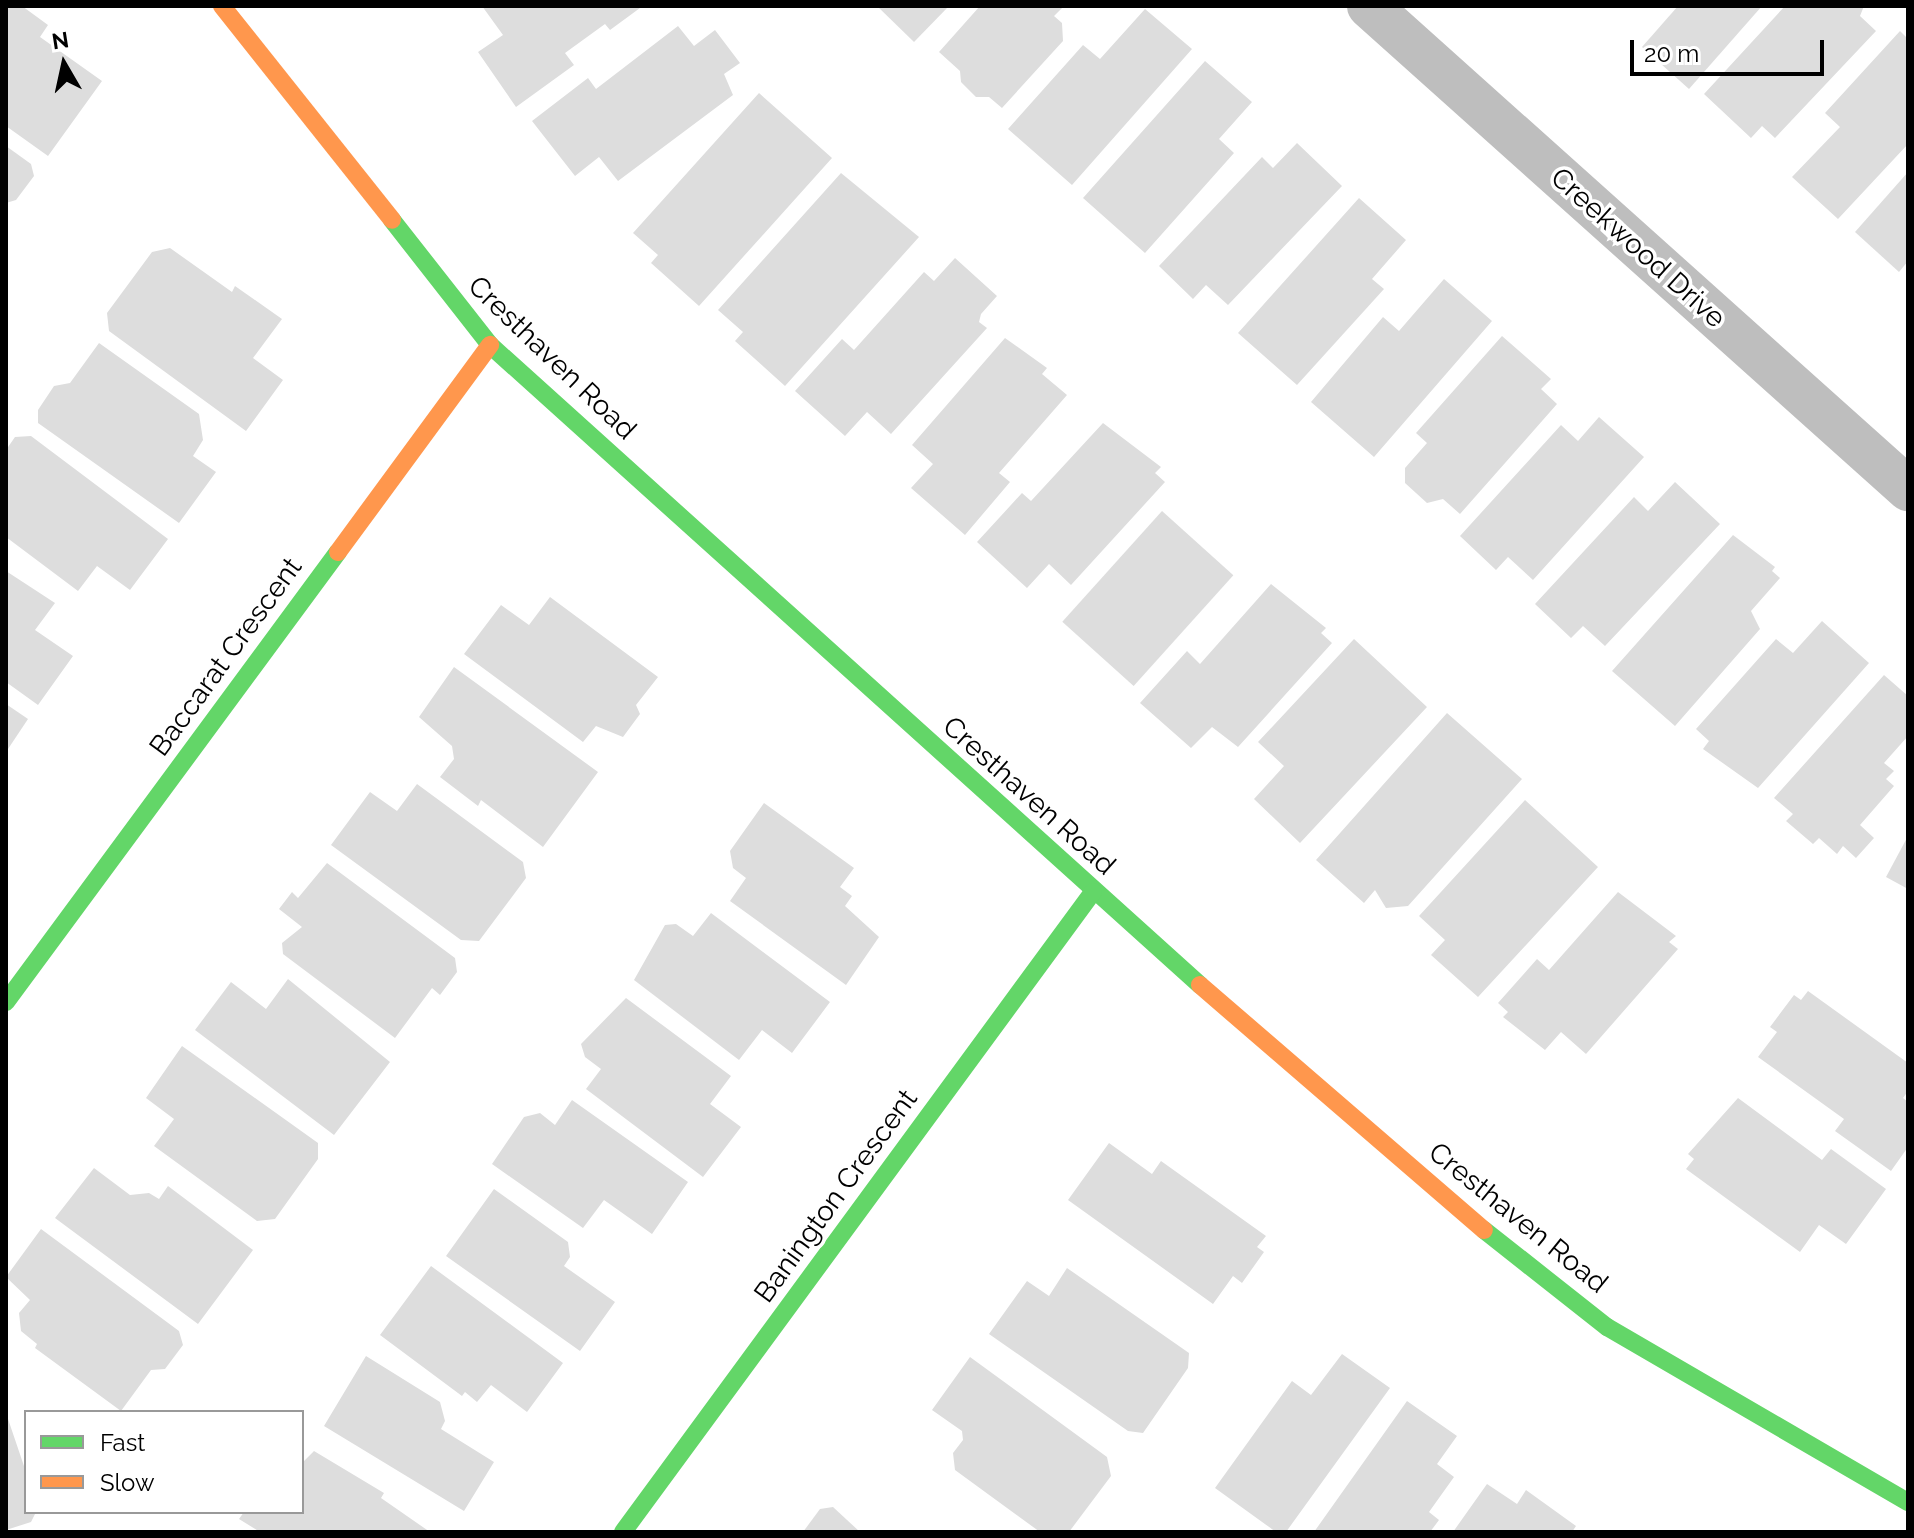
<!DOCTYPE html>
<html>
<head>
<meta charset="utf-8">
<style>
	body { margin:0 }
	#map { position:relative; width:1914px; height:1538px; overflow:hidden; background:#fff; font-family:Raleway,sans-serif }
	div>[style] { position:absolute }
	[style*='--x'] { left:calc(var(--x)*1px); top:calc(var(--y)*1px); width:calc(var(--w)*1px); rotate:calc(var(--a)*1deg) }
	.building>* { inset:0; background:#ddd; transform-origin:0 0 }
	.street>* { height:44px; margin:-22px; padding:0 22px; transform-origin:22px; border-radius:22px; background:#bebebe }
	.fast>* { height:18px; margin:-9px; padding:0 9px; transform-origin:9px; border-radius:9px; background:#63d668 }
	.slow>* { height:18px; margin:-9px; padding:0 9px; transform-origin:9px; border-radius:9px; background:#ff974d }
	span { translate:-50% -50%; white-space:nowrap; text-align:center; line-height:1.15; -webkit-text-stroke:7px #fff; paint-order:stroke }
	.street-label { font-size:28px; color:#000 }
	.frame { position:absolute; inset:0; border:8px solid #000; pointer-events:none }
	.legend { position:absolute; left:24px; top:1410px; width:280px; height:104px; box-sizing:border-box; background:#fff; border:2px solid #999; margin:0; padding:10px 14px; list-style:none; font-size:24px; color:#000 }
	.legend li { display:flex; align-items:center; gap:16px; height:40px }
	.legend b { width:40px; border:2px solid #999 }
	.north { position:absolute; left:24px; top:24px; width:80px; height:80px; -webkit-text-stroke:6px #fff; paint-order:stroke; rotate:351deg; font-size:22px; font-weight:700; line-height:32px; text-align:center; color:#000 }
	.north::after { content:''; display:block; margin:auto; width:28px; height:36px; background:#000; clip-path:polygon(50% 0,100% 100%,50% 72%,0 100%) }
	.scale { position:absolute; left:1630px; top:40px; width:194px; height:36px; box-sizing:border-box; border:4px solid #000; border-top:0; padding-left:10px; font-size:24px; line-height:28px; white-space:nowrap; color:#000; -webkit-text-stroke:6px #fff; paint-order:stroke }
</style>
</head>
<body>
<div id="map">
	<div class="building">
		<i style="clip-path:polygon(6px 6px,22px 6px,48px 25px,40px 37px,102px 81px,48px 156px,6px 126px)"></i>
		<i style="clip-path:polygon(482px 6px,639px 6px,640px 8px,610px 30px,605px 24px,565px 53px,574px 65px,516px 107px,478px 52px,503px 35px)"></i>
		<i style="clip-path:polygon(877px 6px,949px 6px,914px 42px)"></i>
		<i style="clip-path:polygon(980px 6px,1064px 6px,1054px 16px,1062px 23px,1063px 41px,1002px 108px,989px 97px,976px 97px,961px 82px,960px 71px,939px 52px)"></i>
		<i style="clip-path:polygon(1678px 6px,1762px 6px,1689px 89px,1642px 47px)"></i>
		<i style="clip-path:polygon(1785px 6px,1864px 6px,1860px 16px,1876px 31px,1775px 138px,1762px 126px,1751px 138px,1704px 94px)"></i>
		<i style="clip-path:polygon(1145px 9px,1192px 49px,1072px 185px,1008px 129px,1083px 45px,1100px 59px)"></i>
		<i style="clip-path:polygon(678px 26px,694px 46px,715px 30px,740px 63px,724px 74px,733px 95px,618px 181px,599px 157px,575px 176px,532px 121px,588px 78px,596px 89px)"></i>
		<i style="clip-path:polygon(1900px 31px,1908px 39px,1908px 144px,1838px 219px,1792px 177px,1840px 127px,1825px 113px)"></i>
		<i style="clip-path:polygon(1205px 61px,1252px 102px,1219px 139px,1234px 153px,1145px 253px,1083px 198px)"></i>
		<i style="clip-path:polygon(759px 93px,832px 158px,699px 306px,651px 263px,658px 255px,633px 233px)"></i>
		<i style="clip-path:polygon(1297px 143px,1342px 186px,1228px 305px,1206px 285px,1193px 299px,1159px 266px,1262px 157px,1273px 168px)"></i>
		<i style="clip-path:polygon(6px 146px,31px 164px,34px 176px,16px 200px,6px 203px)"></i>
		<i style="clip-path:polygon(1908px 172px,1908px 261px,1899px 272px,1855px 232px)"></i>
		<i style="clip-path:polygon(841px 173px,919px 237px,785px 386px,735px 341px,743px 332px,718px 310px)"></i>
		<i style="clip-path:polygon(1359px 198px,1406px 240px,1372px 279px,1384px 289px,1297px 385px,1238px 333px)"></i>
		<i style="clip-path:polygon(170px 248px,232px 292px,235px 286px,282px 319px,253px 358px,283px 380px,246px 431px,109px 331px,107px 313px,152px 252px)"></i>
		<i style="clip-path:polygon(955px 258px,997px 296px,981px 314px,979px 322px,987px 328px,891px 434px,867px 412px,845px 436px,795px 391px,842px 339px,854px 350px,924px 272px,934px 281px)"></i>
		<i style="clip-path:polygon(1444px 279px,1492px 321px,1374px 457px,1311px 402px,1383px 317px,1399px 331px)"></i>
		<i style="clip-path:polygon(1502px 336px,1551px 379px,1541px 389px,1557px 404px,1460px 514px,1443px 499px,1427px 503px,1405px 483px,1405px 468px,1427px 443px,1416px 433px)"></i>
		<i style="clip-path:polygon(1005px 338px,1047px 368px,1042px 374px,1067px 395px,999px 473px,1010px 482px,965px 535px,911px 488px,933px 464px,912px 445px)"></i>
		<i style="clip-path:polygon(99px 343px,199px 414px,203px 440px,193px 456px,216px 472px,179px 523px,38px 423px,38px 410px,54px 386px,70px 383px)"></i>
		<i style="clip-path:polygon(1599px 417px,1644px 457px,1533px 580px,1508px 557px,1496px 570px,1460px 536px,1561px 425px,1578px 441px)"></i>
		<i style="clip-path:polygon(1103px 423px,1161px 467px,1155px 473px,1165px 482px,1071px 585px,1049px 564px,1027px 588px,977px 542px,1022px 493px,1031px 501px)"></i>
		<i style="clip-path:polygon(31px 436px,168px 539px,130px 590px,97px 566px,78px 591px,6px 537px,6px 450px,15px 437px)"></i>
		<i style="clip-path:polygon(1675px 482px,1720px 524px,1605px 646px,1583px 626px,1571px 638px,1535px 604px,1634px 497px,1648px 511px)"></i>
		<i style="left:1162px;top:511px;width:96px;height:149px;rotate:42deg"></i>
		<i style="clip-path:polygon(1733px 535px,1775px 567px,1772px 571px,1780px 578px,1751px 611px,1760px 629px,1675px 726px,1612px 671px)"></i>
		<i style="clip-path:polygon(6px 571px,55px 603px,35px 630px,73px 656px,38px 705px,6px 682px)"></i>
		<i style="clip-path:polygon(1271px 584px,1326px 628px,1321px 633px,1332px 643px,1238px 747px,1212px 727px,1191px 748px,1140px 703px,1187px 651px,1200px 664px)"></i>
		<i style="clip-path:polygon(550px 597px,658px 677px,636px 705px,640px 714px,623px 737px,596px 726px,583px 742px,464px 654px,501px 605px,529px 625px)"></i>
		<i style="clip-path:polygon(1822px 621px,1869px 663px,1758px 788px,1703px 749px,1709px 741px,1696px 729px,1776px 639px,1793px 653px)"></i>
		<i style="clip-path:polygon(1354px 639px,1427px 707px,1300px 843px,1254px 799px,1284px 766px,1258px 742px)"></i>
		<i style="clip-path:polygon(454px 667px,598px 772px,543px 847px,481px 800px,478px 806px,440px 777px,454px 759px,452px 746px,419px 717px)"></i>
		<i style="clip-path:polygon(1884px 675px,1908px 696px,1908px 736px,1884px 763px,1894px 771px,1886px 779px,1894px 786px,1860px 825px,1874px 838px,1856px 858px,1843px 846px,1837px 854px,1819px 838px,1813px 844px,1786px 821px,1793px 814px,1774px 798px)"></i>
		<i style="clip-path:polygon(6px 704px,28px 719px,6px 752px)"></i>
		<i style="clip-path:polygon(1447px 713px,1522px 779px,1408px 906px,1386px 908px,1375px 890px,1364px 903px,1316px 860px)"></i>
		<i style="clip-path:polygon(417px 784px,523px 862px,526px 878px,479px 941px,461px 940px,331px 845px,370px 792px,397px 811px)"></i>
		<i style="clip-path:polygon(1525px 800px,1598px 867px,1478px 997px,1431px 955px,1445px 940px,1419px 916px)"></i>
		<i style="clip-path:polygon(764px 803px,854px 868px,840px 887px,852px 896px,845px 906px,879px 937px,846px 985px,730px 901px,746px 878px,733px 868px,730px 851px)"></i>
		<i style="clip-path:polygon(1908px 836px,1908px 889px,1886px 877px)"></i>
		<i style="clip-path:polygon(327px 863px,455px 958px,457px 972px,440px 995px,432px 988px,395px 1038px,283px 954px,282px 943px,302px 927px,279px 909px,292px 892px,298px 898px)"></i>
		<i style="clip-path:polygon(1618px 892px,1676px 936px,1669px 942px,1678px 949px,1586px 1054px,1561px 1032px,1545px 1050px,1503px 1017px,1508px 1012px,1498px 1003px,1537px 959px,1549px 970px)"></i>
		<i style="clip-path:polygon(711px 913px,830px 1002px,792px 1053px,762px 1030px,739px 1060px,634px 980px,665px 925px,676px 924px,693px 936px)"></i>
		<i style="clip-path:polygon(288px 979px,390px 1062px,334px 1135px,195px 1030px,231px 982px,266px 1009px)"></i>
		<i style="clip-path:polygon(1808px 991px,1908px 1063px,1908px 1091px,1903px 1098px,1908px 1102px,1908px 1147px,1891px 1171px,1835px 1131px,1844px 1119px,1758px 1057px,1777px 1032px,1770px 1027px,1794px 995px,1801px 1000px)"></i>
		<i style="clip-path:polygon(626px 998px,731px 1076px,710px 1104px,741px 1127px,703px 1177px,586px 1089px,601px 1069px,585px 1057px,581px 1044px)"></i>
		<i style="clip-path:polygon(182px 1046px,318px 1143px,318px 1159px,275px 1219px,257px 1221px,154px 1146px,174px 1119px,146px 1098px)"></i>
		<i style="clip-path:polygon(1738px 1098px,1822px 1160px,1831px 1149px,1886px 1189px,1846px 1244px,1819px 1225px,1800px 1252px,1686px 1169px,1694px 1159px,1688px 1154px)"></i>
		<i style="clip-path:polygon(572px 1100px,688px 1182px,652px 1234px,604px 1200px,583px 1228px,492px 1164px,524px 1117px,540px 1113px,555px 1125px)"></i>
		<i style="clip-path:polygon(1109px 1143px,1152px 1174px,1161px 1161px,1266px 1236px,1257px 1247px,1264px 1252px,1242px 1283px,1233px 1276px,1213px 1304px,1068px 1200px)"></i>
		<i style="clip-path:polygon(94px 1168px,130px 1195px,149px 1193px,159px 1199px,168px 1186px,253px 1250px,198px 1324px,55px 1218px)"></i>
		<i style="clip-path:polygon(494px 1189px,568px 1242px,570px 1257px,564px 1266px,615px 1302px,580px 1351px,446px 1256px)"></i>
		<i style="clip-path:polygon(41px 1229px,179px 1331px,183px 1345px,165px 1369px,151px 1370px,121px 1411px,35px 1348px,37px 1344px,21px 1331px,19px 1313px,30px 1300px,6px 1277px)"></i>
		<i style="clip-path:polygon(431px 1266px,563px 1363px,527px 1412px,491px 1385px,477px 1402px,465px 1392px,462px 1396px,380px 1335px)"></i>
		<i style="clip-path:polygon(1067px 1268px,1189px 1353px,1188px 1368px,1143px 1433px,1128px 1431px,989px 1334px,1027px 1281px,1049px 1296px)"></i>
		<i style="clip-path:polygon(1342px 1354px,1390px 1388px,1286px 1532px,1276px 1532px,1215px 1488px,1292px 1381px,1311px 1395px)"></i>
		<i style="clip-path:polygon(366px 1356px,440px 1402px,445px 1421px,441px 1429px,494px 1462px,464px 1511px,324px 1426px)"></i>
		<i style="clip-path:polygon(970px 1357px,1107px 1457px,1111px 1476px,1069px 1532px,1040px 1532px,955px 1470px,953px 1453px,963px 1440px,962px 1431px,932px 1410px)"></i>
		<i style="clip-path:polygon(1407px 1401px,1457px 1436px,1437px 1464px,1454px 1477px,1429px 1512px,1439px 1520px,1430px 1532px,1314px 1532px)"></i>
		<i style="clip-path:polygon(6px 1413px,26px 1472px,26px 1512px,36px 1512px,31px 1522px,6px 1530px)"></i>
		<i style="clip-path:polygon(314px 1451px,384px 1493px,381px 1498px,430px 1532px,260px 1532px,239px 1519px,244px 1512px,302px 1512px,302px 1463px)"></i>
		<i style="clip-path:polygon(1487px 1484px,1517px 1504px,1526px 1490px,1576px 1526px,1572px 1532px,1453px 1532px)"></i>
		<i style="clip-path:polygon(833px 1507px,860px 1532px,803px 1532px,820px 1509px)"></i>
	</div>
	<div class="street">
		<i style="--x:1369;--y:6;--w:724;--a:41.86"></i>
	</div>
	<div class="fast">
		<i style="--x:392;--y:220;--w:159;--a:51.9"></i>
		<i style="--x:490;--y:345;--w:956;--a:42.03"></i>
		<i style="--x:6;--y:1002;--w:559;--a:-53.58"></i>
		<i style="--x:1484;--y:1230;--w:157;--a:38.3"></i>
		<i style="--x:1607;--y:1327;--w:348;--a:30.2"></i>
		<i style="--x:623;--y:1532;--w:794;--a:-53.71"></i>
	</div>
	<div class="slow">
		<i style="--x:222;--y:6;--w:273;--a:51.5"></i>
		<i style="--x:338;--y:552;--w:257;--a:-53.7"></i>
		<i style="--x:1200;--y:985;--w:375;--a:40.8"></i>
	</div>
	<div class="street-label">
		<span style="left:1638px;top:248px;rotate:42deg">Creekwood Drive</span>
		<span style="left:552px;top:358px;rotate:44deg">Cresthaven Road</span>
		<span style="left:226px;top:657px;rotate:-54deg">Baccarat Crescent</span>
		<span style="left:1029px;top:796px;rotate:42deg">Cresthaven Road</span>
		<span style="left:836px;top:1196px;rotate:-54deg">Banington Crescent</span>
		<span style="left:1518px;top:1218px;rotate:39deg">Cresthaven Road</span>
	</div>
	<div class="frame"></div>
	<ul class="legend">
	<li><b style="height:10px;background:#63d668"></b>Fast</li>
	<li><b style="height:10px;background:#ff974d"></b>Slow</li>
	</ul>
	<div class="north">N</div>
	<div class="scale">20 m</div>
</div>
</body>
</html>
